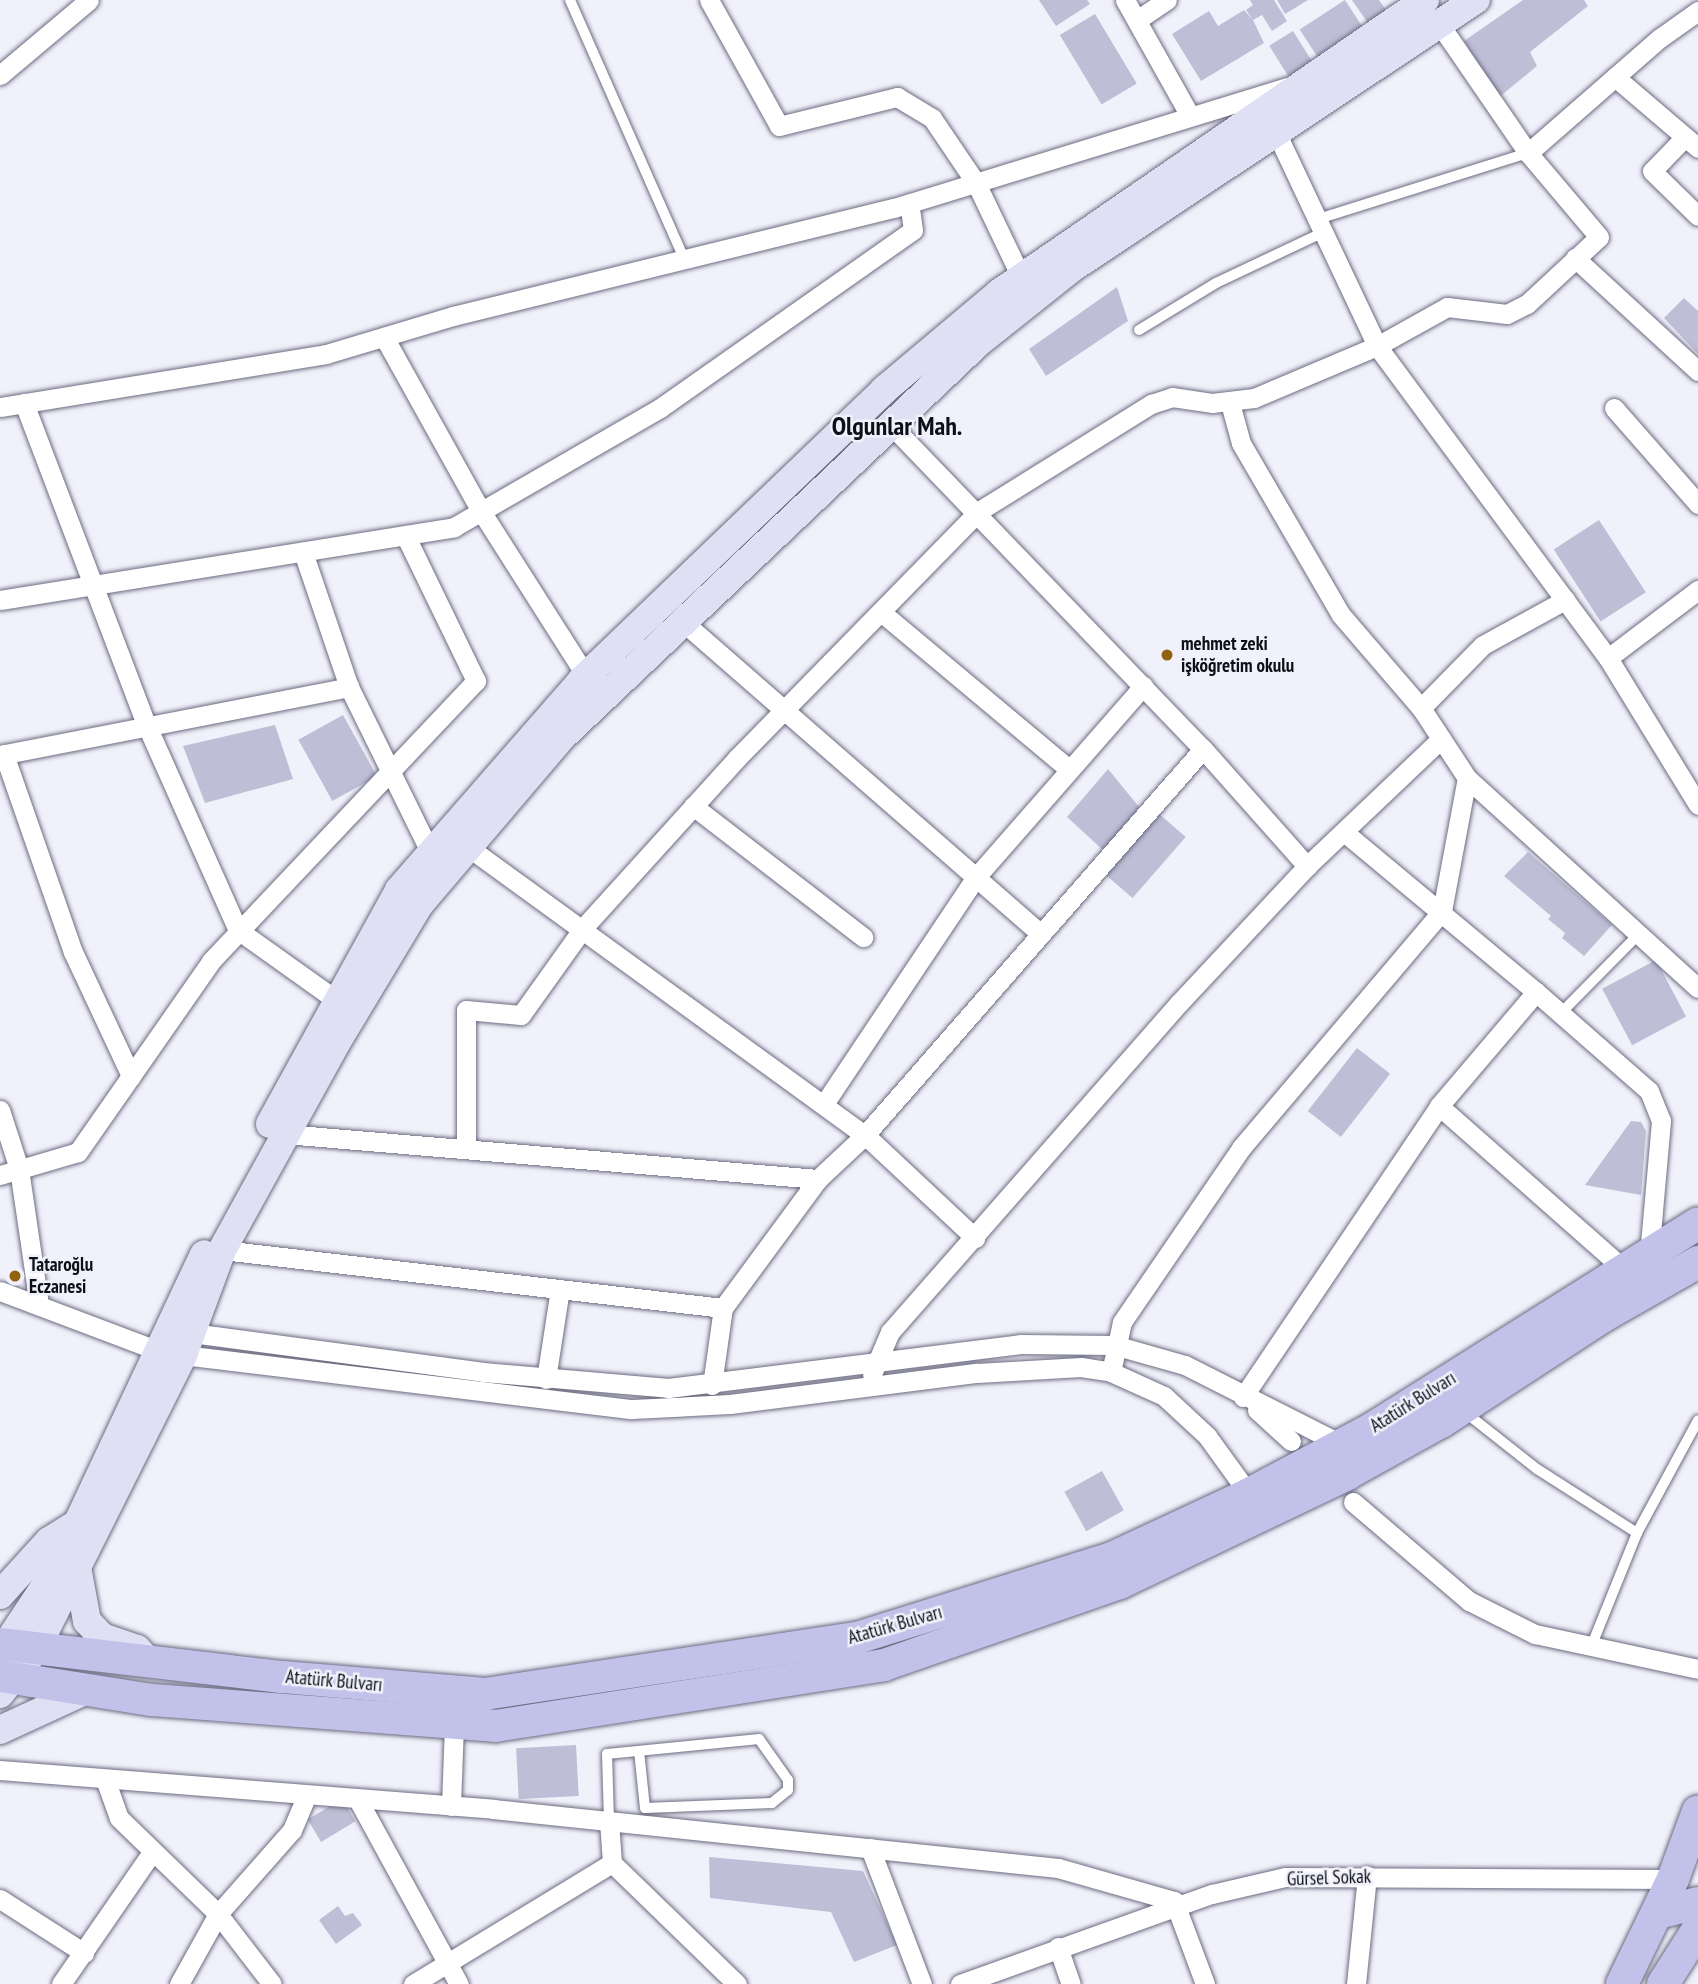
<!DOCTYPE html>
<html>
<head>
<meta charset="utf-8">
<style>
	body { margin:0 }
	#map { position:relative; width:1698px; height:1984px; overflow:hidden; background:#f1f1fb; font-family:"PT Sans Narrow",sans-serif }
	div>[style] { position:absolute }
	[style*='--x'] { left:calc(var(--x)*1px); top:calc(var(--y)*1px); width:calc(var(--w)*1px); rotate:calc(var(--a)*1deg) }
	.building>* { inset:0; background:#bebed6; transform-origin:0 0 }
	.roads { filter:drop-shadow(0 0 2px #6b6b81) drop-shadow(0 0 2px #6b6b81) }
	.lane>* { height:10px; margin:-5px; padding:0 5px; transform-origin:5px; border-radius:5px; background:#fff }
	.street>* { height:19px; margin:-9.5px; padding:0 9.5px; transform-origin:9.5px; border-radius:9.5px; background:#fff }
	.secondary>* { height:28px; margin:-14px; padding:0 14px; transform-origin:14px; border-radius:14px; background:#e0e0f4 }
	.primary>* { height:32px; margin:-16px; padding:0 16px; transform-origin:16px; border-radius:16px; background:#c2c1e9 }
	.dots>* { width:19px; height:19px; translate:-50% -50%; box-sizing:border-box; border:4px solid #f1f1fb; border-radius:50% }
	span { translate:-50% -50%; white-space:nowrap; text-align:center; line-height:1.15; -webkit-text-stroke:5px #f1f1fb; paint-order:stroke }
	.poi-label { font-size:19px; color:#0f0f17; font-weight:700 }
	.left { translate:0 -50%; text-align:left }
	.street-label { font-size:19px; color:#0f0f17 }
	.district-label { font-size:26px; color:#0f0f17; font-weight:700 }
</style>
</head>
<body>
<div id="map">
	<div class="building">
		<i style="clip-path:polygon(1039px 0,1087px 0,1090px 4px,1056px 26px)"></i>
		<i style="clip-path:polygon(1250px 0,1274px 0,1287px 21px,1272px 31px,1262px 15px,1253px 20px,1264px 43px,1201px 81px,1172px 34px,1209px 11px,1218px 26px,1244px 10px,1253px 20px,1246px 10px,1253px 5px)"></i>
		<i style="clip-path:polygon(1277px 0,1308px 0,1285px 14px)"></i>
		<i style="left:1345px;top:0;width:35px;height:54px;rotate:57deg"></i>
		<i style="clip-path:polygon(1352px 0,1379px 0,1391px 17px,1372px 29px)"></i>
		<i style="clip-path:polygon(1523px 0,1584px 0,1588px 6px,1530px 52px,1537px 66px,1498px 98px,1464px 41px)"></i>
		<i style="left:1095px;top:14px;width:81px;height:41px;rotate:59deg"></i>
		<i style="left:1293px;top:31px;width:38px;height:28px;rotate:58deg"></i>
		<i style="clip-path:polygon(1117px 287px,1128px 321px,1046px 376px,1029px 349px)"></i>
		<i style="clip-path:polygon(1684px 298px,1698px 311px,1698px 354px,1664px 318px)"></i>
		<i style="left:1599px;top:520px;width:86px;height:54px;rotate:57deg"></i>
		<i style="left:343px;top:715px;width:70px;height:51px;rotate:61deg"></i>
		<i style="clip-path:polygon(275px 725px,293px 779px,205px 803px,183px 746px)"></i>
		<i style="clip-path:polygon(1108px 769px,1140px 808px,1103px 850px,1067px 817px)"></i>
		<i style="left:1157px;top:812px;width:38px;height:81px;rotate:41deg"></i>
		<i style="clip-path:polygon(1528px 852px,1612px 925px,1584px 956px,1562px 938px,1565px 933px,1548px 919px,1551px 916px,1504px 876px)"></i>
		<i style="left:1656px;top:960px;width:64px;height:61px;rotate:62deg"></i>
		<i style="left:1357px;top:1048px;width:42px;height:80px;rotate:38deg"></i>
		<i style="clip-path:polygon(1631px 1121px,1641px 1122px,1646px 1131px,1641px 1195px,1585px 1185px)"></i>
		<i style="left:1102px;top:1471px;width:45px;height:43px;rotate:61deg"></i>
		<i style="left:576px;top:1745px;width:51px;height:60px;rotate:87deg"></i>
		<i style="left:342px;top:1799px;width:26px;height:40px;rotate:59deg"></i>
		<i style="clip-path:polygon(709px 1857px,863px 1871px,897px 1945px,854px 1962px,831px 1912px,710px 1898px)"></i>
		<i style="clip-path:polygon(338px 1906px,345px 1916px,353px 1913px,362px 1925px,336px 1944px,319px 1920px)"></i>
	</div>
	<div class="roads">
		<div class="lane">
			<i style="--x:570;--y:0;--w:283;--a:66.2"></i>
			<i style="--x:1315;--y:220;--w:223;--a:-17.5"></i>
			<i style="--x:1139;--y:330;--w:90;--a:-31.4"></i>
			<i style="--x:1216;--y:283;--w:117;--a:-25.3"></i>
			<i style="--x:1560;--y:1014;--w:114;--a:-45.4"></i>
			<i style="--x:1466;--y:1413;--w:90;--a:38.3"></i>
			<i style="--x:1537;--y:1469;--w:119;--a:32.6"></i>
			<i style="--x:1591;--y:1647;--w:123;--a:-68"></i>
			<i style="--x:1637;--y:1533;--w:128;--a:-61.6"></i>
			<i style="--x:609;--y:1821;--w:67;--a:-91.7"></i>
			<i style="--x:607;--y:1754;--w:153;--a:-5.6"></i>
			<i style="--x:759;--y:1739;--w:50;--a:54.7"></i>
			<i style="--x:788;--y:1780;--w:10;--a:90"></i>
			<i style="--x:788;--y:1790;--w:21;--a:141"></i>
			<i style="--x:772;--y:1803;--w:127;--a:177.7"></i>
			<i style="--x:645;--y:1808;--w:57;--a:-96"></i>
		</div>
		<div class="street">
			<i style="--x:709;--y:0;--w:144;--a:60.9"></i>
			<i style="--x:779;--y:126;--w:122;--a:-13.8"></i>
			<i style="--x:897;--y:97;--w:41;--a:31"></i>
			<i style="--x:932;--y:118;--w:78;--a:55.9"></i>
			<i style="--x:976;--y:183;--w:104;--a:64.4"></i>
			<i style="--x:1125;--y:0;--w:133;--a:60.7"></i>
			<i style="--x:1137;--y:20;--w:36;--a:-34"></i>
			<i style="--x:0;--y:75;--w:116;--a:-40.1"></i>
			<i style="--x:1615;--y:77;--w:109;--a:40.5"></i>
			<i style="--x:1275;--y:130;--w:239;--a:64.7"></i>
			<i style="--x:1377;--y:346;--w:388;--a:53.5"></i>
			<i style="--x:1608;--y:658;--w:172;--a:58.5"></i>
			<i style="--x:1685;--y:137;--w:47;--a:134.1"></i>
			<i style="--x:1652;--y:171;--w:64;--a:44.4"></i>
			<i style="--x:1528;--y:153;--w:175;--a:-41.1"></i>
			<i style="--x:1660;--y:38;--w:47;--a:-35.4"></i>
			<i style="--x:1575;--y:258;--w:167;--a:42.6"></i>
			<i style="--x:384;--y:337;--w:199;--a:60.9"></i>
			<i style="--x:481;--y:511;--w:196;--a:57.5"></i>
			<i style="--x:24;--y:403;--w:346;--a:69.2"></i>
			<i style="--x:147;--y:726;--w:223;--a:66"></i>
			<i style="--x:238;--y:930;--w:120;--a:35.5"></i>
			<i style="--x:0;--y:407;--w:330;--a:-9.2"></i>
			<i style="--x:326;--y:354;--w:133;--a:-16.7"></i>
			<i style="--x:453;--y:316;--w:454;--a:-13.8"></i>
			<i style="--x:894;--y:208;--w:412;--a:-17.1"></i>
			<i style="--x:1614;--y:408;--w:128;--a:48.8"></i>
			<i style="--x:890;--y:424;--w:451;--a:46.1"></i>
			<i style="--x:1203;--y:749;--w:157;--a:48.4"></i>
			<i style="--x:303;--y:552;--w:143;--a:71.2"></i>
			<i style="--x:0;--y:600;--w:460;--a:-9.1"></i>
			<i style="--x:454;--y:527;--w:238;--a:-30"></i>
			<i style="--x:660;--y:408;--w:309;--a:-35.1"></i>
			<i style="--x:913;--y:230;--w:27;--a:-98"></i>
			<i style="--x:881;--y:612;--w:245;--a:39.9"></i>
			<i style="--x:682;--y:621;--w:473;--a:41.1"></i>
			<i style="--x:1608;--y:658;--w:113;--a:-37.1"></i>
			<i style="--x:1421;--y:708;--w:88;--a:-45.5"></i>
			<i style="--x:1483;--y:645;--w:94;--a:-28.8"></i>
			<i style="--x:4;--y:754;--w:210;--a:70.8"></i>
			<i style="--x:73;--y:952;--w:137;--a:64.9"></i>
			<i style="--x:0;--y:755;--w:356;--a:-11"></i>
			<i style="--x:349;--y:687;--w:186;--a:63.8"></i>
			<i style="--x:1467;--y:778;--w:312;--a:42.3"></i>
			<i style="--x:693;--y:806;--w:215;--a:37.6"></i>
			<i style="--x:1344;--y:832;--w:250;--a:39.8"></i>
			<i style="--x:468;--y:847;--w:490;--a:36"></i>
			<i style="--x:865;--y:1135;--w:151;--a:43.1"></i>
			<i style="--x:824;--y:1104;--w:273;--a:-56.2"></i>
			<i style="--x:976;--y:877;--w:254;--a:-48.8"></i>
			<i style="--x:1439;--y:1106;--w:248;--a:41.4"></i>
			<i style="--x:0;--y:1110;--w:62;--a:72.1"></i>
			<i style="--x:19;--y:1169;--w:137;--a:81.6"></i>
			<i style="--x:285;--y:1134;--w:535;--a:4.83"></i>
			<i style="--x:466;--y:1149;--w:139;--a:-90"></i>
			<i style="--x:466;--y:1010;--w:55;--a:5.2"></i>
			<i style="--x:521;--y:1015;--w:107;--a:-54.5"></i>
			<i style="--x:583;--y:928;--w:229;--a:-47.8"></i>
			<i style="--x:737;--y:758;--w:346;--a:-45.6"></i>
			<i style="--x:979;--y:511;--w:203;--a:-31.9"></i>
			<i style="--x:1151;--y:404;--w:22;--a:-18"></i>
			<i style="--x:1172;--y:397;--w:40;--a:8.5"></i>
			<i style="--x:1212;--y:403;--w:42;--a:-6.8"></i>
			<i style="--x:1254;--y:398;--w:134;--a:-22.9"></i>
			<i style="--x:1377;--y:346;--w:80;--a:-29.1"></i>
			<i style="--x:1447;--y:307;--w:60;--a:6.7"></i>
			<i style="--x:1507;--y:314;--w:22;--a:-27"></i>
			<i style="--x:1527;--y:304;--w:98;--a:-42.9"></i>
			<i style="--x:1599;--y:237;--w:110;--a:-130.2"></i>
			<i style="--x:1528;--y:153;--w:155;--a:-124.5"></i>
			<i style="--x:0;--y:1175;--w:81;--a:-16.4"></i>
			<i style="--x:78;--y:1152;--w:233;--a:-55.1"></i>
			<i style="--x:211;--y:961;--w:386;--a:-46.6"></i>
			<i style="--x:476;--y:681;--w:162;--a:-115.9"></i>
			<i style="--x:222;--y:1250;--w:504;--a:6.6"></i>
			<i style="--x:0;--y:1291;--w:167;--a:20.7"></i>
			<i style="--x:192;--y:1333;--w:294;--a:7.6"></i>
			<i style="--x:483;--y:1372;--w:186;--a:4.9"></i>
			<i style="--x:668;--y:1388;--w:355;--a:-7.1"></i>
			<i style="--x:1020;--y:1344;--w:94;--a:0.6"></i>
			<i style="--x:1114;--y:1345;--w:74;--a:15.7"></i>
			<i style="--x:1185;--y:1365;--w:177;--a:26.9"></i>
			<i style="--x:183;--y:1355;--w:452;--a:6.9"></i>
			<i style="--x:632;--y:1409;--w:98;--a:-2.9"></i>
			<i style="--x:730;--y:1404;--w:249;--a:-7.2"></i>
			<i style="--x:977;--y:1373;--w:104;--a:-3.3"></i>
			<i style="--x:1081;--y:1367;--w:30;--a:9"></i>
			<i style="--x:1111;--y:1372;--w:58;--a:24.4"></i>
			<i style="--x:1164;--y:1396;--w:59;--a:42.9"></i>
			<i style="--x:1207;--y:1436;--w:72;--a:54.1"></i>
			<i style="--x:1111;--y:1372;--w:51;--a:-77.6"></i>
			<i style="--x:1122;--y:1322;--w:211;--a:-55.6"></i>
			<i style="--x:1241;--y:1148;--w:311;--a:-49.7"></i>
			<i style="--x:1442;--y:911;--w:135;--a:-79.4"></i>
			<i style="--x:1467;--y:778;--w:84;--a:-123.3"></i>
			<i style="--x:1421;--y:708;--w:123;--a:-130.7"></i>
			<i style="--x:1341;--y:615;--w:199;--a:-120.2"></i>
			<i style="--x:1241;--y:443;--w:41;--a:-105.4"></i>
			<i style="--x:872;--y:1374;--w:46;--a:-66.8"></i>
			<i style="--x:890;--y:1332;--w:438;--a:-48.7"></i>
			<i style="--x:1179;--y:1003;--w:187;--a:-46.9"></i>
			<i style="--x:1307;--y:866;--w:185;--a:-43.5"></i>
			<i style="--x:546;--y:1379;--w:91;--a:-81.2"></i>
			<i style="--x:712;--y:1385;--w:78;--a:-81.9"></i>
			<i style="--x:723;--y:1308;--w:160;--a:-53.6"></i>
			<i style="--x:818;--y:1179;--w:64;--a:-43.1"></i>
			<i style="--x:865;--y:1135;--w:513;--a:-48.79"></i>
			<i style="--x:1243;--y:1397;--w:351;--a:-56"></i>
			<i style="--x:1439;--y:1106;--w:150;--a:-49.6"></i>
			<i style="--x:1536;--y:992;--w:150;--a:41.2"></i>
			<i style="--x:1649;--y:1091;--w:32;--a:68"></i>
			<i style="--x:1661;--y:1121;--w:135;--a:95.1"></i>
			<i style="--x:1257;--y:1410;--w:46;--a:42.4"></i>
			<i style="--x:1353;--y:1502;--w:153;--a:40.5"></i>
			<i style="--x:1469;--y:1601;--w:74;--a:26.6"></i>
			<i style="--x:1535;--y:1634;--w:167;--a:12.1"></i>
			<i style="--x:0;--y:1770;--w:495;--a:4.5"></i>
			<i style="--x:493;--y:1809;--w:568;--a:5.96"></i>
			<i style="--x:1058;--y:1868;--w:121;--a:15.9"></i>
			<i style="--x:1174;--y:1901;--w:89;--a:69.5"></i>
			<i style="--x:105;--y:1779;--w:41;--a:70.3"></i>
			<i style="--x:119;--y:1818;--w:138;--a:44.1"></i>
			<i style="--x:218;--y:1914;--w:88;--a:52.4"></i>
			<i style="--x:357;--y:1798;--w:212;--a:61.3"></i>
			<i style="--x:451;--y:1806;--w:82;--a:-87.9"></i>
			<i style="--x:609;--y:1821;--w:42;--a:85.9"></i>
			<i style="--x:870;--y:1848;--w:146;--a:69.1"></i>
			<i style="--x:0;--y:1899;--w:100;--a:32.7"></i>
			<i style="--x:1058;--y:1947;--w:39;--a:71"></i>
			<i style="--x:61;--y:1984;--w:160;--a:-55.4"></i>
			<i style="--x:179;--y:1984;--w:80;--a:-60.9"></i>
			<i style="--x:218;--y:1914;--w:112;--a:-48.6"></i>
			<i style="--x:292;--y:1830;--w:38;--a:-67"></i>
			<i style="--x:413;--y:1984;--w:233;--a:-31.3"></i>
			<i style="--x:612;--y:1863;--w:174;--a:44.1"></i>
			<i style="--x:960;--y:1984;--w:268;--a:-19.7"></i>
			<i style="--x:1212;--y:1894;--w:75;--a:-13.1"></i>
			<i style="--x:1285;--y:1877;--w:388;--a:0.3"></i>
			<i style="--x:1356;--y:1984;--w:109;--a:-84.2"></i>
		</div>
		<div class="secondary">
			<i style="--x:270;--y:1124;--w:267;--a:-61.1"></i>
			<i style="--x:399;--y:890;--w:279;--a:-48.9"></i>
			<i style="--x:582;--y:680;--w:419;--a:-43.8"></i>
			<i style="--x:884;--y:390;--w:150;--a:-40.1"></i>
			<i style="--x:999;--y:293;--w:517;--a:-34.52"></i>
			<i style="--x:77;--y:1567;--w:55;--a:79.5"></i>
			<i style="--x:87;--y:1621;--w:22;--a:47"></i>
			<i style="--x:102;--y:1637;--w:37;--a:19"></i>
			<i style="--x:137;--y:1649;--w:18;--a:47"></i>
			<i style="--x:0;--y:1595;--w:73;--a:-47.8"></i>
			<i style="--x:49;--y:1541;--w:31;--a:-32"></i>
			<i style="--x:0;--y:1654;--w:100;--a:-56.5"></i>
			<i style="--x:55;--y:1571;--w:350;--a:-64.8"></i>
			<i style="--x:0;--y:1694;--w:58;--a:-51.3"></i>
			<i style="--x:36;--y:1649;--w:329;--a:-63.4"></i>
			<i style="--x:183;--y:1355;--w:112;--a:-69.6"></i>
			<i style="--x:222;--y:1250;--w:234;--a:-61.1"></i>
			<i style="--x:335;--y:1045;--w:163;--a:-59"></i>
			<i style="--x:419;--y:905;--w:221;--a:-49.6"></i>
			<i style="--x:562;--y:737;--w:574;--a:-43.45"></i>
			<i style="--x:979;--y:342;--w:119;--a:-38.5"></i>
			<i style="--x:1072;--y:268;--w:485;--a:-33.6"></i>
			<i style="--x:0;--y:1730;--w:96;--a:-24.7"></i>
		</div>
		<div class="primary">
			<i style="--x:0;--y:1644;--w:285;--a:6.7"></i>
			<i style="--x:283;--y:1677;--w:203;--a:4.8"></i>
			<i style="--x:485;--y:1694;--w:376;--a:-8.6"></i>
			<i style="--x:857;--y:1638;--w:267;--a:-17.4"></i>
			<i style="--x:1112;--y:1558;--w:151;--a:-25"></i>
			<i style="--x:1249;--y:1494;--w:140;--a:-28"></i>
			<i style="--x:1373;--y:1428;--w:384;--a:-32.2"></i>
			<i style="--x:0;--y:1676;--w:154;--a:9"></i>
			<i style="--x:152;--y:1700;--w:344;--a:4.3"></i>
			<i style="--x:495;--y:1726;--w:394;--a:-8.9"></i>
			<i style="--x:884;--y:1665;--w:250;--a:-19.2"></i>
			<i style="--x:1120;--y:1583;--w:252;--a:-25.6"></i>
			<i style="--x:1347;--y:1474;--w:107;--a:-29"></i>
			<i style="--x:1441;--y:1422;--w:192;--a:-33.1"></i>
			<i style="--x:1602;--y:1317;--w:111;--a:-29.8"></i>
			<i style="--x:1658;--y:1913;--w:41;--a:-14"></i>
			<i style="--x:1622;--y:1984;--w:117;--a:-64.1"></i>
			<i style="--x:1673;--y:1879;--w:72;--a:-69.8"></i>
			<i style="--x:1663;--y:1984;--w:65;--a:-57.5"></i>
		</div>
	</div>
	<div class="dots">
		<i style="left:1167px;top:655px;background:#91630e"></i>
		<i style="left:15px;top:1276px;background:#91630e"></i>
	</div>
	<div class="poi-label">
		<span class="left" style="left:1181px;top:655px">mehmet zeki<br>işköğretim okulu</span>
		<span class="left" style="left:29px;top:1276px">Tataroğlu<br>Eczanesi</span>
	</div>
	<div class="street-label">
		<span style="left:1413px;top:1402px;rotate:-32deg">Atatürk Bulvarı</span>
		<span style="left:895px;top:1625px;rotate:-16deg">Atatürk Bulvarı</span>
		<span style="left:334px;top:1681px;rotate:5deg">Atatürk Bulvarı</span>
		<span style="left:1329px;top:1878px;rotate:-2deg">Gürsel Sokak</span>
	</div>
	<div class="district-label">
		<span style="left:897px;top:426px">Olgunlar Mah.</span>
	</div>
</div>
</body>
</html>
